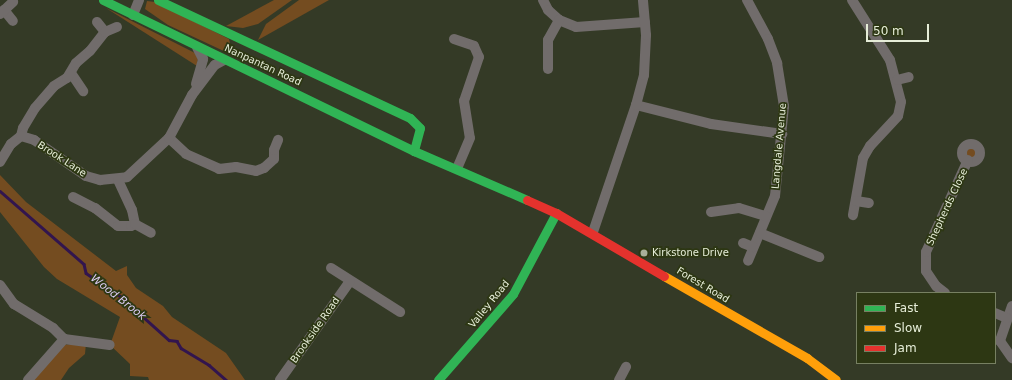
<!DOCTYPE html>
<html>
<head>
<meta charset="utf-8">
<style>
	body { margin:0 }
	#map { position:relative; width:1012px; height:380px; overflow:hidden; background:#343a26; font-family:"DejaVu Sans",sans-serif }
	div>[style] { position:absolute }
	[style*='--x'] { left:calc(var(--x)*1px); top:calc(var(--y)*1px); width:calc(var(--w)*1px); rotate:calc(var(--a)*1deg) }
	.green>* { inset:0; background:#744c20 }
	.round { border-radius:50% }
	.stream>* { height:2.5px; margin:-1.25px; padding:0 1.25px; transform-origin:1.25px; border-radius:1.25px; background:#32154e }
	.street>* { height:10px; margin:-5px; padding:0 5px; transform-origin:5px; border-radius:5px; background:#716c6b }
	.street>.ring { margin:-5px; padding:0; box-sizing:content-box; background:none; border:10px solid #716c6b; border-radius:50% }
	.fast>* { height:9px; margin:-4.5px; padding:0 4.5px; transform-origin:4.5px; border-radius:4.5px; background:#30b455 }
	.slow>* { height:9px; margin:-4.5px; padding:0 4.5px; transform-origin:4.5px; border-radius:4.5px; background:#ff9f0a }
	.jam>* { height:9px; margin:-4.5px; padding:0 4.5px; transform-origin:4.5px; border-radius:4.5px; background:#e5322d }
	.dots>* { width:11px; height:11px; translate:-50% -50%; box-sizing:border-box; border:2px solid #2d3713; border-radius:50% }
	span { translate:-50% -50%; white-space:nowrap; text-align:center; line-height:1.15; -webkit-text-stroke:3.5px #2d3713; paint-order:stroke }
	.street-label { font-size:10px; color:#e6edd8 }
	.poi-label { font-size:10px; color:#e6edd8 }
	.left { translate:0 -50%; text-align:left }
	.water-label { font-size:11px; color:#dcccf4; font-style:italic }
	.legend { position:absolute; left:856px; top:292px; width:140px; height:72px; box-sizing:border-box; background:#2d3713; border:1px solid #778062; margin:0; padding:5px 7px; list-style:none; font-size:12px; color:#e6edd8 }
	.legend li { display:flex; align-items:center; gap:8px; height:20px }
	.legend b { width:20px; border:1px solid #778062 }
	.scale { position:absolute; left:866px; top:24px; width:63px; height:18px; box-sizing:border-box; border:2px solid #e6edd8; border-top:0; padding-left:5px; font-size:12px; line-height:14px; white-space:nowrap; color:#e6edd8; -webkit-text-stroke:3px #2d3713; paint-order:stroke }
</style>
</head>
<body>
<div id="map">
	<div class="green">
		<i style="clip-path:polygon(274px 0,292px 0,258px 24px,243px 28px,226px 26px)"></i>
		<i style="clip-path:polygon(299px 0,329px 0,258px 40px,266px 24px)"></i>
		<i style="clip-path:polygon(147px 1px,155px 2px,229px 39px,232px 52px,228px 53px,168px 25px,145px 9px)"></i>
		<i style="clip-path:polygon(106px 8px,195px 53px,198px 59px,197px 66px)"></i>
		<i class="round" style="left:962px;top:144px;width:18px;height:18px"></i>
		<i style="clip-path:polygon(0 175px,26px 202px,116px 271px,127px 266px,127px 275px,136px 288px,163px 306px,172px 317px,226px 353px,245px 380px,149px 380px,148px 377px,130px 376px,130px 364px,110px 345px,120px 317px,57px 279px,44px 267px,0 212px)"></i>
		<i style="clip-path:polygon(86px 343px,85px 354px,69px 368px,61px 380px,28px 380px,61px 345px)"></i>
	</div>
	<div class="stream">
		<i style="--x:0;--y:191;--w:111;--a:41"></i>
		<i style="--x:84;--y:264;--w:9;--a:77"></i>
		<i style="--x:86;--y:273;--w:41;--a:34.1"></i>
		<i style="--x:120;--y:296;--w:66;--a:41.9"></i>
		<i style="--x:169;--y:340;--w:8;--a:7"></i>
		<i style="--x:177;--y:341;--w:8;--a:60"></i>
		<i style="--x:181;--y:348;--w:33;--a:31"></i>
		<i style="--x:209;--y:365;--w:23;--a:41"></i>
	</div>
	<div class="street">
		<i style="--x:543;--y:0;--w:11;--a:63"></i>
		<i style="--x:548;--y:10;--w:15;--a:42"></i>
		<i style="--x:559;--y:20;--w:18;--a:22"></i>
		<i style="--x:576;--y:27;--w:69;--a:-4.1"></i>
		<i style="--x:747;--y:0;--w:44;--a:61.7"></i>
		<i style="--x:768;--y:39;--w:26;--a:69"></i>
		<i style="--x:777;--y:63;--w:44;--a:80.8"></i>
		<i style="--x:784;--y:106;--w:90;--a:95.7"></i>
		<i style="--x:775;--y:196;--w:70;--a:112.6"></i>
		<i style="--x:852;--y:0;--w:71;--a:57.7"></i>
		<i style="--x:890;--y:60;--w:43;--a:75.3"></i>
		<i style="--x:901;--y:102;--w:14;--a:102"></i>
		<i style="--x:898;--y:116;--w:41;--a:133"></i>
		<i style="--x:870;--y:146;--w:14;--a:120"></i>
		<i style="--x:863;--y:158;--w:58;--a:100"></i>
		<i style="--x:4;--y:10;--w:14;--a:51"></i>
		<i style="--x:0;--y:14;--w:18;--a:-43"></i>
		<i style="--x:133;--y:15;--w:16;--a:-68"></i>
		<i style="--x:97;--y:22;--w:13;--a:51"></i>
		<i style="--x:454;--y:39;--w:21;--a:19"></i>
		<i style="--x:474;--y:46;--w:12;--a:66"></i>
		<i style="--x:479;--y:57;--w:46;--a:108.8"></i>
		<i style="--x:464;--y:101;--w:37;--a:81"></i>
		<i style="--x:470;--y:138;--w:33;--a:113"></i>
		<i style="--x:548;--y:69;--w:29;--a:-90"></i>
		<i style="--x:548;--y:40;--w:23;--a:-61"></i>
		<i style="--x:71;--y:73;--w:22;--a:56"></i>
		<i style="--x:897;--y:80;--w:12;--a:-14"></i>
		<i style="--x:196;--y:84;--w:26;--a:-74"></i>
		<i style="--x:203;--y:59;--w:13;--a:-117"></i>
		<i style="--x:636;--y:105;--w:77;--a:14.2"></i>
		<i style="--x:711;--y:124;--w:72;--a:8"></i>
		<i style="--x:21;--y:136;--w:8;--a:-76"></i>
		<i style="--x:23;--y:128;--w:23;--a:-59"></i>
		<i style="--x:35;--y:108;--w:29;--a:-49"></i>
		<i style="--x:54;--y:86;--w:15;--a:-32"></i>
		<i style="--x:67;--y:78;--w:17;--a:-59"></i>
		<i style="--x:76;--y:63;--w:18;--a:-41"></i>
		<i style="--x:90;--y:51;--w:24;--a:-52"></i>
		<i style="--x:105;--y:32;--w:13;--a:-23"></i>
		<i style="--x:169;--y:138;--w:23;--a:43"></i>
		<i style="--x:186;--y:154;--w:36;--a:24"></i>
		<i style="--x:219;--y:169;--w:17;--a:-7"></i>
		<i style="--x:236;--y:167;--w:20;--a:11"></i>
		<i style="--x:256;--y:171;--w:9;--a:-21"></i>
		<i style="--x:264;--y:168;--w:13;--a:-42"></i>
		<i style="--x:274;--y:159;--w:9;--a:-90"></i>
		<i style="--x:274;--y:150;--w:11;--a:-68"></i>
		<i class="ring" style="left:962px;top:144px;width:8px;height:8px"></i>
		<i style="--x:0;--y:162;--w:21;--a:-59"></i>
		<i style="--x:11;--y:144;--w:13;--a:-39"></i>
		<i style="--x:21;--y:136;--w:14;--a:17"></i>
		<i style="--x:34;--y:140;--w:63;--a:34.7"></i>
		<i style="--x:86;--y:176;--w:15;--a:16"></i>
		<i style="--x:100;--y:180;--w:27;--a:-6"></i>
		<i style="--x:127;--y:177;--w:57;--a:-42.9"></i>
		<i style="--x:169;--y:138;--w:49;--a:-61.9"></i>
		<i style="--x:192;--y:95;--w:38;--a:-53"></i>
		<i style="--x:215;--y:65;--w:10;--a:-29"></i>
		<i style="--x:118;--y:180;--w:33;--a:65"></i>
		<i style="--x:132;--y:210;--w:14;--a:78"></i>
		<i style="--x:73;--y:197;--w:25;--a:27"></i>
		<i style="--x:95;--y:208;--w:29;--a:38"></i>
		<i style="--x:118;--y:226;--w:13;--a:0"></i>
		<i style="--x:131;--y:226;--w:4;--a:-27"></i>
		<i style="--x:856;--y:201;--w:13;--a:9"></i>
		<i style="--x:711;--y:212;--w:28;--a:-8"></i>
		<i style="--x:739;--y:208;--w:28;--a:17"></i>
		<i style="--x:135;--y:224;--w:18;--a:29"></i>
		<i style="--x:593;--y:232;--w:134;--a:-71.3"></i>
		<i style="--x:636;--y:105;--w:31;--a:-75"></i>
		<i style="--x:644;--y:75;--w:40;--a:-87.1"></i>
		<i style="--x:646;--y:35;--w:35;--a:-95"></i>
		<i style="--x:760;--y:233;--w:64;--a:22.1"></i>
		<i style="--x:743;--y:243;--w:11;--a:22"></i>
		<i style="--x:331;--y:268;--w:82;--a:32.5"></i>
		<i style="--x:0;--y:285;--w:24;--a:54"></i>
		<i style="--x:14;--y:304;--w:46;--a:31.6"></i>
		<i style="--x:53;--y:328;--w:16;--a:45"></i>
		<i style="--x:945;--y:293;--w:11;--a:-142"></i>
		<i style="--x:936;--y:286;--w:18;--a:-124"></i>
		<i style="--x:926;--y:271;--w:19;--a:-90"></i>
		<i style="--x:926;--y:252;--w:101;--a:-65.5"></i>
		<i style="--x:1012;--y:306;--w:37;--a:109"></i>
		<i style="--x:1000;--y:341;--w:21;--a:55"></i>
		<i style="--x:995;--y:313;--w:13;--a:23"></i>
		<i style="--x:64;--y:339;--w:46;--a:7.4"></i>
		<i style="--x:28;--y:380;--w:55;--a:-48.7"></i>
		<i style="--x:280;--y:380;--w:121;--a:-54.7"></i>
		<i style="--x:619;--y:380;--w:15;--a:-62"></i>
	</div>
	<div class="fast">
		<i style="--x:103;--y:0;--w:346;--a:25.9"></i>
		<i style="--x:414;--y:151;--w:123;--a:23.4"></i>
		<i style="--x:158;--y:0;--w:278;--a:25.1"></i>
		<i style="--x:410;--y:118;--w:14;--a:45"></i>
		<i style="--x:420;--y:128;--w:24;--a:105"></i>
		<i style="--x:438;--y:380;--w:114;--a:-48.9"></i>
		<i style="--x:513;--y:294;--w:92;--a:-62"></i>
	</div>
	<div class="slow">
		<i style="--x:664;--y:276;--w:165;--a:29.8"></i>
		<i style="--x:807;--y:358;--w:36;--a:37"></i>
	</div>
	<div class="jam">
		<i style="--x:527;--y:200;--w:32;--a:24"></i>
		<i style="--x:556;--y:213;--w:125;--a:30.3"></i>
	</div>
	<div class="dots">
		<i style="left:644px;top:253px;background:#a8ae9a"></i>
	</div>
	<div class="street-label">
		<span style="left:263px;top:65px;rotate:25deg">Nanpantan Road</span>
		<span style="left:779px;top:146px;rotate:-85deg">Langdale Avenue</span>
		<span style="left:62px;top:159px;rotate:33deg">Brook Lane</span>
		<span style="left:947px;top:207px;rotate:-65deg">Shepherds Close</span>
		<span style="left:703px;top:285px;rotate:31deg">Forest Road</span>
		<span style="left:489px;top:304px;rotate:-51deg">Valley Road</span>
		<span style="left:315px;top:330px;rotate:-55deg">Brookside Road</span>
	</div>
	<div class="poi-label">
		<span class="left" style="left:652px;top:253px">Kirkstone Drive</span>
	</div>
	<div class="water-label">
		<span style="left:118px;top:298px;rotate:38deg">Wood Brook</span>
	</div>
	<ul class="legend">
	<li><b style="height:5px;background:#30b455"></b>Fast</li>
	<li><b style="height:5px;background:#ff9f0a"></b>Slow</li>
	<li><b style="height:5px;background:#e5322d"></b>Jam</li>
	</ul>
	<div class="scale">50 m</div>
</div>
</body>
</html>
